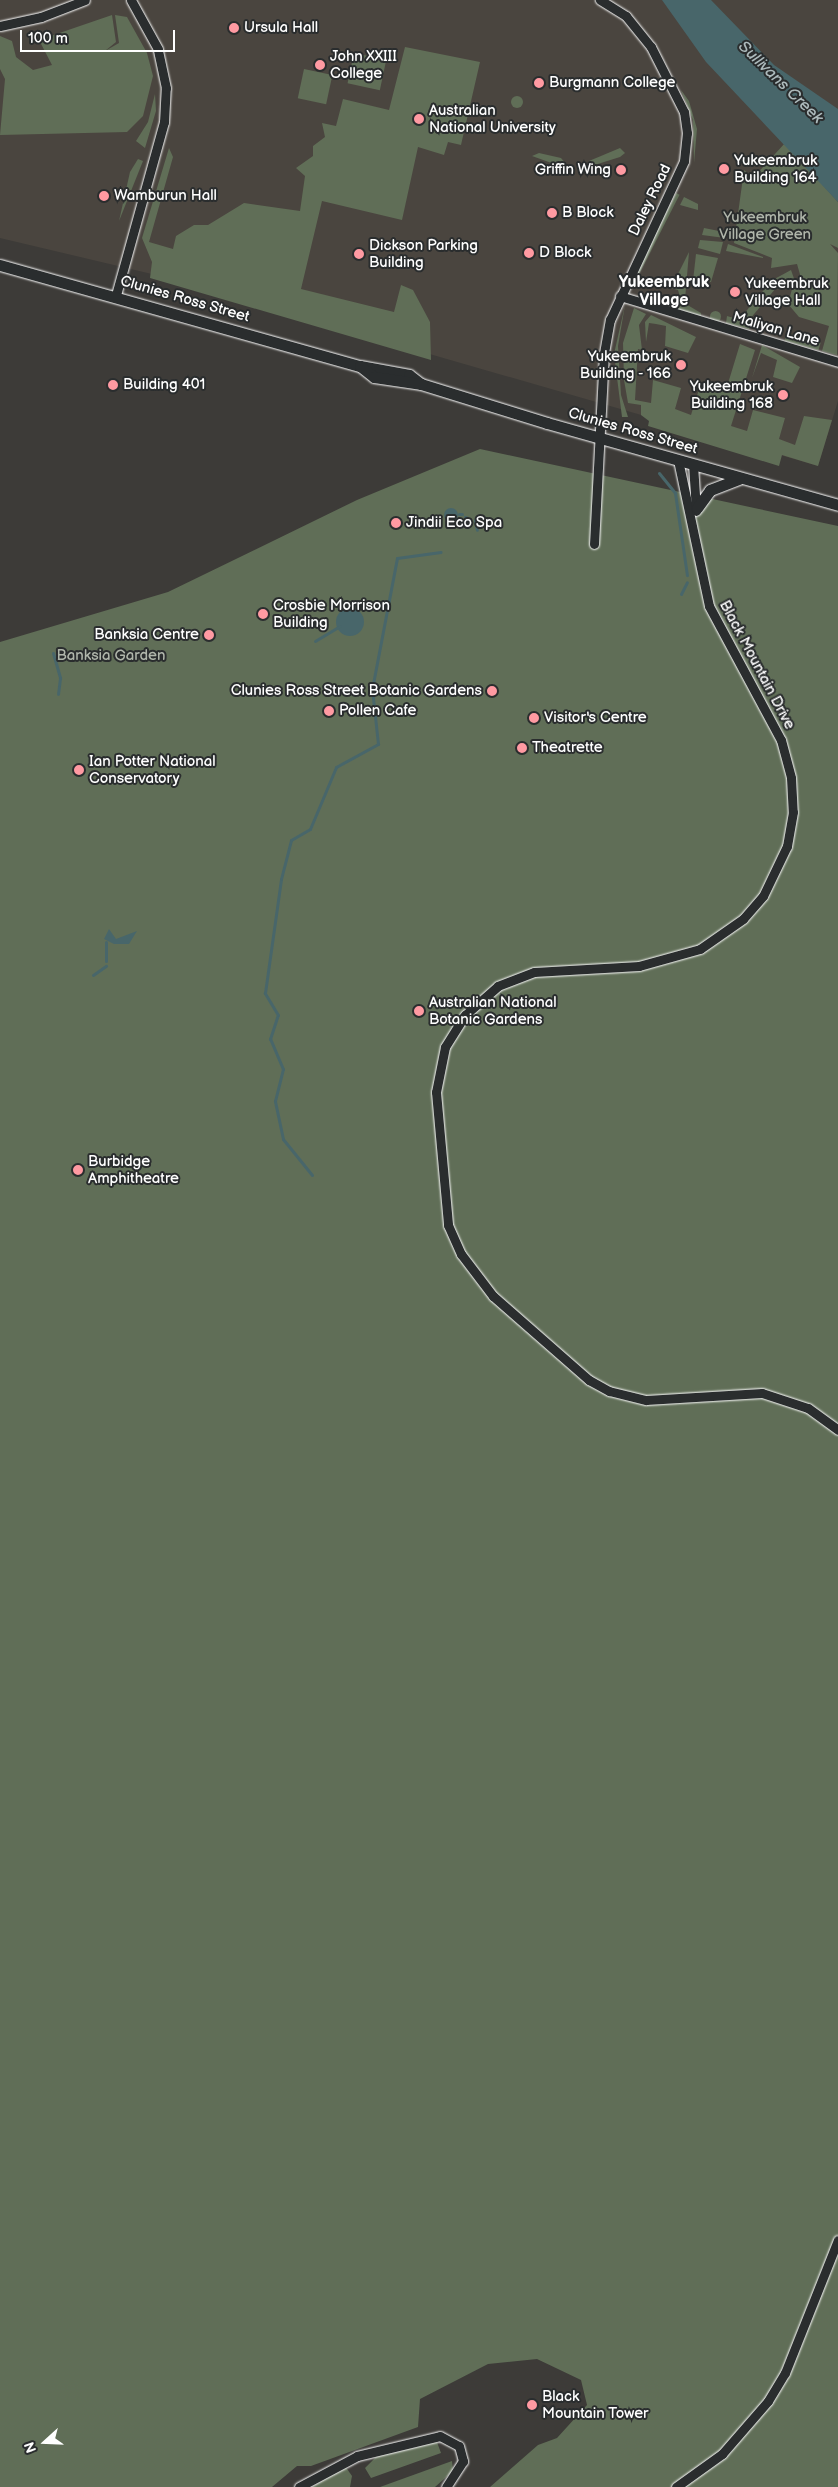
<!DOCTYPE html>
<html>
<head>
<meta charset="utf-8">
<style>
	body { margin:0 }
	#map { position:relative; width:838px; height:2487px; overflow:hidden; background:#3d3b38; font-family:"Balsamiq Sans",sans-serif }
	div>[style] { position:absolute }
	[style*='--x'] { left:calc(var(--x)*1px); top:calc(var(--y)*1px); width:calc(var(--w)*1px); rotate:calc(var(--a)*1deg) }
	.built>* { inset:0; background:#4a453f }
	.green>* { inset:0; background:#606e57; transform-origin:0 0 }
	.round { border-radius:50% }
	.water>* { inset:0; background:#48666a }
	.stream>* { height:3px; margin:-1.5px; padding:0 1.5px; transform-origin:1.5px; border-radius:1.5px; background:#48666a }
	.roads { filter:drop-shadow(0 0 1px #fff) drop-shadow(0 0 1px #fff) }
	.minor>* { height:9px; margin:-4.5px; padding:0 4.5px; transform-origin:4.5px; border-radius:4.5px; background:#2a2d2e }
	.tertiary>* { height:11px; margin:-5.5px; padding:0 5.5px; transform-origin:5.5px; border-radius:5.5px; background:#2a2d2e }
	.dots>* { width:14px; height:14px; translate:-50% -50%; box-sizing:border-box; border:2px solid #2a2d2e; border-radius:50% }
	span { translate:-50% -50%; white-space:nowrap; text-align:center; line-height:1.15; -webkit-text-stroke:4px #2a2d2e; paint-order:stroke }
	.poi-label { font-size:15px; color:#fff }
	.left { translate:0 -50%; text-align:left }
	.right { translate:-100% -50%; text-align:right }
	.street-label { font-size:15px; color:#fff }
	.park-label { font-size:15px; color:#b0b6ab }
	.water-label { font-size:16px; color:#adbabc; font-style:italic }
	.neighbourhood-label { font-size:16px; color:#fff; font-weight:700 }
	.north { position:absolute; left:20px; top:2417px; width:50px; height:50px; -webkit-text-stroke:4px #2a2d2e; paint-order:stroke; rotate:250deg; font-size:14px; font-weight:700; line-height:20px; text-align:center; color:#fff }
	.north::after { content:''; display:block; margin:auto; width:18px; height:22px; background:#fff; clip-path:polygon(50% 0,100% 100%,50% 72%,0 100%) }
	.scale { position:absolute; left:20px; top:30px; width:155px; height:22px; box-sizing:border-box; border:2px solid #fff; border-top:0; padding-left:6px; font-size:15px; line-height:18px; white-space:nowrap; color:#fff; -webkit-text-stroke:4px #2a2d2e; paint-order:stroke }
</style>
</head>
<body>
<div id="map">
	<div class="built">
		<i style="clip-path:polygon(0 0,838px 0,838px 401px,818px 466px,156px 275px,0 238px)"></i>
	</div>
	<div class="green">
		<i style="clip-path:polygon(112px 15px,116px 42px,105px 51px,119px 43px,115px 15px,127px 17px,147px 53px,153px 76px,143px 116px,127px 132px,0 135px,5px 79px,0 69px,0 36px,12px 41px,16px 57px,33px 70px,52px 65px,39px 40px)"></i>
		<i style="clip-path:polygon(405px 47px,480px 62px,461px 145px,448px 142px,444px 155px,418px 147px,402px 220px,322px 201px,301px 289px,394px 312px,401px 285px,413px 290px,430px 322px,431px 360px,150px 278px,152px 262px,142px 238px,169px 148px,173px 157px,149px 242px,173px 249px,176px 236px,194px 225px,208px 225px,244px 203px,300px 211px,305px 176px,296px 168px,313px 156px,313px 146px,325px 137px,322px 123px,336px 126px,343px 99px,389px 110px)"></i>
		<i style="left:354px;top:53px;width:33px;height:31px;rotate:12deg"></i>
		<i style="left:304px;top:69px;width:29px;height:30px;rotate:12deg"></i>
		<i style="clip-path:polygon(681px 90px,689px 101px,697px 129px,694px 163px,693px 120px)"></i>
		<i style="clip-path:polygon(155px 94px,156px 111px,145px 148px,136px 141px,148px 122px)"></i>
		<i class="round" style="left:511px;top:96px;width:12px;height:12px"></i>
		<i style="clip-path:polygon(785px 143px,838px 202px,838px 248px,830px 244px,838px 253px,837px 355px,822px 351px,829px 326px,799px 317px,788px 304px,792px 289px,769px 282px,791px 270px,797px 287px,803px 285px,797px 264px,771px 268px,772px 258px,734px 243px,744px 170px,753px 178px)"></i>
		<i style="clip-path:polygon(620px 148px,625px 153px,620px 157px,585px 168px,589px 161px)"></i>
		<i style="clip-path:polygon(539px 153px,561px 158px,571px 170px,532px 156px)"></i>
		<i style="clip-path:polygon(138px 159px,143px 161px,119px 221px,130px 172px)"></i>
		<i style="left:676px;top:193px;width:4px;height:105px;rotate:27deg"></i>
		<i style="clip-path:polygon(684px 197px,698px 204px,698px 210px,680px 205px)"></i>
		<i style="clip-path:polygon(704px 228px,719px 231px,725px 238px,702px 235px)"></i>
		<i style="clip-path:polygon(700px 240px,723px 242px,720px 254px,698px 248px)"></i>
		<i style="clip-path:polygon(728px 244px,763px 257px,763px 258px,726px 251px)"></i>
		<i style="clip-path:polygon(689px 252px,685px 300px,681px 300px,678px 290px,671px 288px)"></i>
		<i style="clip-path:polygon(696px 254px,718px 258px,711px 282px,693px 281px)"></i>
		<i style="left:768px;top:285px;width:8px;height:39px;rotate:40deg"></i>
		<i style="clip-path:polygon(684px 303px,701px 313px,701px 316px,673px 308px)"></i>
		<i style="clip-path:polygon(625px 305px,618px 346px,621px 395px,628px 417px,622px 417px,614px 354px)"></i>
		<i style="clip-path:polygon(634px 308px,646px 314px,639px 325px,642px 350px,638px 349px,635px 400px,651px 403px,653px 380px,681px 388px,675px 409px,691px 415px,700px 386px,726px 390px,740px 344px,755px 350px,731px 426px,747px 431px,753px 410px,785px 418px,779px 439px,795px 445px,804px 416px,832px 420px,818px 466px,782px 455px,779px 466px,648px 426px,649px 421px,641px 415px,641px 405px,628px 403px,624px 380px,623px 343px)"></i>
		<i class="round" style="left:709.5px;top:310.5px;width:11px;height:11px"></i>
		<i style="clip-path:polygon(651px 315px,696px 337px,688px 353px,665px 346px,666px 326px,656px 324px,649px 323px,646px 342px,645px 322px)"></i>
		<i style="clip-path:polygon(727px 316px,750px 323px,749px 329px,726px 323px)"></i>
		<i style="left:787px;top:333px;width:35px;height:8px;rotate:16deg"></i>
		<i style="clip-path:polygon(762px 345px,800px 367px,792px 383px,773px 377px,777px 360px,761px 353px,752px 378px)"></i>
		<i style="clip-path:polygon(480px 449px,838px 526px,838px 2487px,490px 2487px,538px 2445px,557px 2438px,587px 2405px,581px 2380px,537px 2359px,488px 2364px,420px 2399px,418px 2427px,311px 2466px,297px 2466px,272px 2487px,0 2487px,0 642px,168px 592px,357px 500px)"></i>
		<i style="clip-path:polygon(422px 2442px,437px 2442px,441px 2453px,371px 2478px,365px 2468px,377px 2456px,417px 2447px)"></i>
		<i style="clip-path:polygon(452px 2461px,453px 2471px,435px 2487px,380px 2487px)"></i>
		<i style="clip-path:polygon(345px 2466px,352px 2476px,350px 2487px,312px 2487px)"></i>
	</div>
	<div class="water">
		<i style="clip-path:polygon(662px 0,711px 0,774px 65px,838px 109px,838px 202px,706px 62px)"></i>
		<i class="round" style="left:444px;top:508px;width:14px;height:14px"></i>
		<i class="round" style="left:336px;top:608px;width:28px;height:28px"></i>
		<i style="clip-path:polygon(109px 929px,116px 939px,137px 931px,129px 944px,114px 944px,104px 939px)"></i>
	</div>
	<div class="stream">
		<i style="--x:659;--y:473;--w:26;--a:51"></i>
		<i style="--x:675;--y:493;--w:83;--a:81.7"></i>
		<i style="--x:459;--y:514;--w:3;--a:0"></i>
		<i style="--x:465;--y:517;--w:3;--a:18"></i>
		<i style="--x:475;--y:520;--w:10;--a:79"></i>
		<i style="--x:681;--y:594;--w:13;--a:-63"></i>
		<i style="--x:315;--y:641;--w:29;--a:-31"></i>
		<i style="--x:53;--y:653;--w:26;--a:74"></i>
		<i style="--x:60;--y:678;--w:16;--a:97"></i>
		<i style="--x:106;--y:942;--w:19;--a:90"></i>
		<i style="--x:93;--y:975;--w:16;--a:-35"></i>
		<i style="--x:312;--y:1175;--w:46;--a:-128.9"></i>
		<i style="--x:283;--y:1139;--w:39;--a:-102"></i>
		<i style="--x:275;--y:1101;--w:33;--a:-76"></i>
		<i style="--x:283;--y:1069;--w:33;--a:-113"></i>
		<i style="--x:270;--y:1039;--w:25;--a:-72"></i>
		<i style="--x:278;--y:1015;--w:26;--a:-121"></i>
		<i style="--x:265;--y:993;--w:115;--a:-82"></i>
		<i style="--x:281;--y:879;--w:40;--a:-75.6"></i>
		<i style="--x:291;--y:840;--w:22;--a:-30"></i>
		<i style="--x:310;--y:829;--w:67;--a:-67.2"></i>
		<i style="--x:336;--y:767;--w:48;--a:-28.7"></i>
		<i style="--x:378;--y:744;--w:55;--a:-96.2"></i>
		<i style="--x:372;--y:689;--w:133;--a:-79.2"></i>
		<i style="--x:397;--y:558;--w:44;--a:-7.8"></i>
	</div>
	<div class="roads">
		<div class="minor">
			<i style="--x:0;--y:26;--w:42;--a:-12.4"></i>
			<i style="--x:41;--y:17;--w:47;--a:-21.1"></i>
			<i style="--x:116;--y:295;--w:180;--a:-74.5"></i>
			<i style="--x:164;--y:122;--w:34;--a:-87"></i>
			<i style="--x:166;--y:88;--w:40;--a:-102"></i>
			<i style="--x:158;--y:49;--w:56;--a:-118.9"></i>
			<i style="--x:620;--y:296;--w:228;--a:16.8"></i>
			<i style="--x:678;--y:460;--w:149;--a:78"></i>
			<i style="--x:709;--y:606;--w:152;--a:61.8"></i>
			<i style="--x:781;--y:740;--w:39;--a:75"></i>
			<i style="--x:791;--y:778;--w:34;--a:87"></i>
			<i style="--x:793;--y:812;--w:35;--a:100"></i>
			<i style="--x:787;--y:846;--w:55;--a:115.6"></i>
			<i style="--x:763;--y:896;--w:30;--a:131"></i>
			<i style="--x:743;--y:919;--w:52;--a:145.1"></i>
			<i style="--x:700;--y:949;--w:63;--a:164.4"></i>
			<i style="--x:639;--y:966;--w:105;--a:176.7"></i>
			<i style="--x:534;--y:972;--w:39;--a:159"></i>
			<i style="--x:498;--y:986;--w:44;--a:138.7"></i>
			<i style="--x:465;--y:1015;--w:38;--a:122"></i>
			<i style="--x:445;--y:1047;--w:46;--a:101.3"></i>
			<i style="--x:436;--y:1092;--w:134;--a:84.8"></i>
			<i style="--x:448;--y:1225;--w:32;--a:66"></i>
			<i style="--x:461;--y:1254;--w:53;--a:52.7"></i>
			<i style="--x:493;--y:1296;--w:128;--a:41.2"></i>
			<i style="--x:589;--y:1380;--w:23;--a:29"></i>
			<i style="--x:609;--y:1391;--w:38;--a:14"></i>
			<i style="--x:646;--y:1400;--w:116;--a:-3.5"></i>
			<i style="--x:762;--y:1393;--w:48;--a:18.1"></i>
			<i style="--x:808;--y:1408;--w:37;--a:36"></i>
			<i style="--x:693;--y:464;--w:47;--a:86.3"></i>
			<i style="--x:594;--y:544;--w:191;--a:-87"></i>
			<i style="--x:604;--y:353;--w:34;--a:-80"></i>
			<i style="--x:610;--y:320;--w:175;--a:-65"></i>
			<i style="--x:684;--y:161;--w:28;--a:-84"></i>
			<i style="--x:687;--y:133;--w:21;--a:-98"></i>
			<i style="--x:684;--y:112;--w:73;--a:-116.9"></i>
			<i style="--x:651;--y:47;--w:40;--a:-129"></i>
			<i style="--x:626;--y:16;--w:31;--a:-148"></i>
			<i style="--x:299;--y:2487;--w:66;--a:-28.1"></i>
			<i style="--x:357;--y:2456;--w:85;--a:-13.5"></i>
			<i style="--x:440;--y:2436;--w:21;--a:28"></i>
			<i style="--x:459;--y:2446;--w:16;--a:75"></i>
			<i style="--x:463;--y:2461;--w:31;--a:123"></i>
			<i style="--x:676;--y:2487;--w:57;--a:-35.7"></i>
			<i style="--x:722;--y:2454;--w:70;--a:-49"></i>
			<i style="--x:768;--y:2401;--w:33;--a:-59"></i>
			<i style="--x:785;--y:2373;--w:143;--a:-68.3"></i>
		</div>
		<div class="tertiary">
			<i style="--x:0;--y:265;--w:374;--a:15.7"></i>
			<i style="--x:360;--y:366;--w:50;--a:10.4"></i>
			<i style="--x:409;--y:375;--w:15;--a:37"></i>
			<i style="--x:421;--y:384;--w:132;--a:17.2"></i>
			<i style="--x:547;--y:423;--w:302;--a:15.7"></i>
			<i style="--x:360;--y:366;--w:18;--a:38"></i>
			<i style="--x:374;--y:377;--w:48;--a:8.5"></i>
			<i style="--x:697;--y:508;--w:22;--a:-54"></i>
			<i style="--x:710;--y:490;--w:31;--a:-21"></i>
		</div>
	</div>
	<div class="dots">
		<i style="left:234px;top:28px;background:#ff9aa2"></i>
		<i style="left:320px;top:65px;background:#ff9aa2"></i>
		<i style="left:539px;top:83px;background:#ff9aa2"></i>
		<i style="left:419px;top:119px;background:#ff9aa2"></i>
		<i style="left:724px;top:169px;background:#ff9aa2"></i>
		<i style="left:621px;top:170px;background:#ff9aa2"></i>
		<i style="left:104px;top:196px;background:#ff9aa2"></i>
		<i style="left:552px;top:213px;background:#ff9aa2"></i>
		<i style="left:529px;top:253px;background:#ff9aa2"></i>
		<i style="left:359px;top:254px;background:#ff9aa2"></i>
		<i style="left:735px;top:292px;background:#ff9aa2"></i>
		<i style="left:681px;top:365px;background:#ff9aa2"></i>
		<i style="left:113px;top:385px;background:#ff9aa2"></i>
		<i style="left:783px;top:395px;background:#ff9aa2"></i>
		<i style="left:396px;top:523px;background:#ff9aa2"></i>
		<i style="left:263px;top:614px;background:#ff9aa2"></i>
		<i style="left:209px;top:635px;background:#ff9aa2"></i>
		<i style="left:492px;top:691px;background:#ff9aa2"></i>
		<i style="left:329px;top:711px;background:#ff9aa2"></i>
		<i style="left:534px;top:718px;background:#ff9aa2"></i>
		<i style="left:522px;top:748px;background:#ff9aa2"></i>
		<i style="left:79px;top:770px;background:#ff9aa2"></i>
		<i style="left:419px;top:1011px;background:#ff9aa2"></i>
		<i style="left:78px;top:1170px;background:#ff9aa2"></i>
		<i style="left:532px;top:2405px;background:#ff9aa2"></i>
	</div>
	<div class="poi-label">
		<span class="left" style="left:244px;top:28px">Ursula Hall</span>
		<span class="left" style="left:330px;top:65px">John XXIII<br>College</span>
		<span class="left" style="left:549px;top:83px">Burgmann College</span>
		<span class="left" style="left:429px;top:119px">Australian<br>National University</span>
		<span class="left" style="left:734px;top:169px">Yukeembruk<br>Building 164</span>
		<span class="right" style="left:611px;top:170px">Griffin Wing</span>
		<span class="left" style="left:114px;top:196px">Wamburun Hall</span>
		<span class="left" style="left:562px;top:213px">B Block</span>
		<span class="left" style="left:369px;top:254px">Dickson Parking<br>Building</span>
		<span class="left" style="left:539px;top:253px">D Block</span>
		<span class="left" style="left:745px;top:292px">Yukeembruk<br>Village Hall</span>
		<span class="right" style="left:671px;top:365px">Yukeembruk<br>Building - 166</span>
		<span class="left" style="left:123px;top:385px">Building 401</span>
		<span class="right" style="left:773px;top:395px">Yukeembruk<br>Building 168</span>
		<span class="left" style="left:406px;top:523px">Jindii Eco Spa</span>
		<span class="left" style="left:273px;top:614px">Crosbie Morrison<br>Building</span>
		<span class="right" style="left:199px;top:635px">Banksia Centre</span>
		<span class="right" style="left:482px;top:691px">Clunies Ross Street Botanic Gardens</span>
		<span class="left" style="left:339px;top:711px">Pollen Cafe</span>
		<span class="left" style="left:544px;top:718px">Visitor's Centre</span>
		<span class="left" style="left:532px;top:748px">Theatrette</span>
		<span class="left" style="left:89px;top:770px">Ian Potter National<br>Conservatory</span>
		<span class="left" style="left:429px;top:1011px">Australian National<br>Botanic Gardens</span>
		<span class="left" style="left:88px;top:1170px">Burbidge<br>Amphitheatre</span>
		<span class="left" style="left:542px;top:2405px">Black<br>Mountain Tower</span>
	</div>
	<div class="street-label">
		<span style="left:650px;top:200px;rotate:-64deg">Daley Road</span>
		<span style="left:185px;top:299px;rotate:16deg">Clunies Ross Street</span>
		<span style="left:776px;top:329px;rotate:16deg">Maliyan Lane</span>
		<span style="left:633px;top:431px;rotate:16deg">Clunies Ross Street</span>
		<span style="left:757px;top:665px;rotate:62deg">Black Mountain Drive</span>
	</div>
	<div class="park-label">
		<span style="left:765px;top:226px">Yukeembruk<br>Village Green</span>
		<span style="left:111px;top:656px">Banksia Garden</span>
	</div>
	<div class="water-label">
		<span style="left:780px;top:83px;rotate:44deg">Sullivans Creek</span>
	</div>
	<div class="neighbourhood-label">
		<span style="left:664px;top:292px">Yukeembruk<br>Village</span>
	</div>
	<div class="north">N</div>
	<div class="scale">100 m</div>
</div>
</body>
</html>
